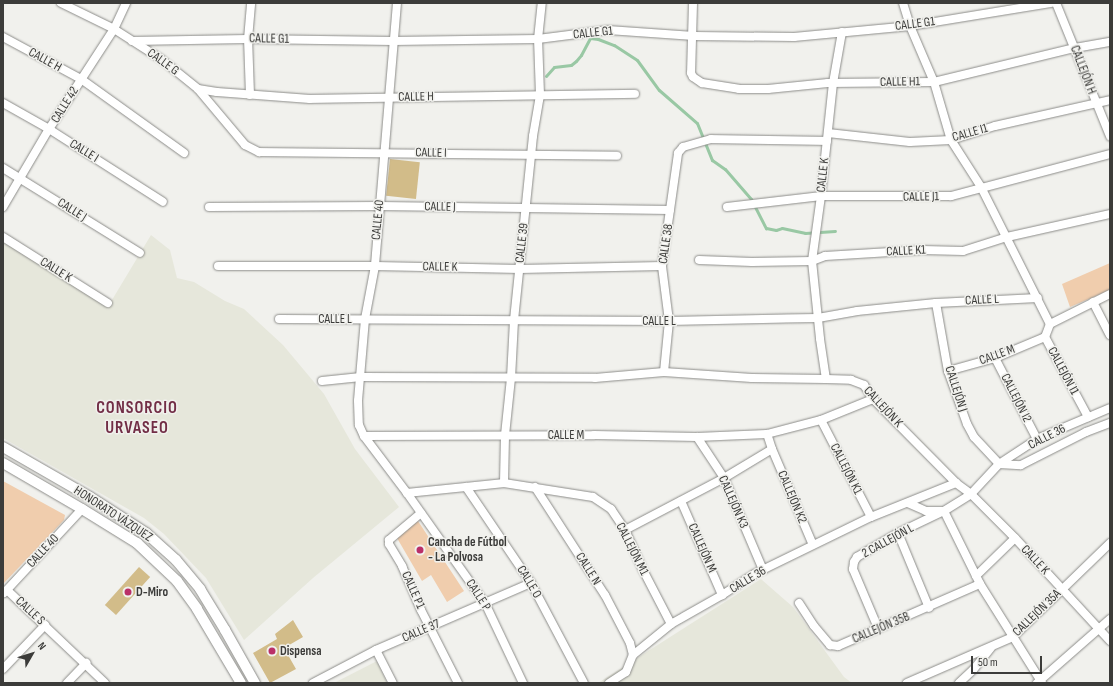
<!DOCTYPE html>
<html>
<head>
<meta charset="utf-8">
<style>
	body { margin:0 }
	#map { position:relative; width:1113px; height:686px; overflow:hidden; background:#f1f1ed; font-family:"Sofia Sans Condensed",sans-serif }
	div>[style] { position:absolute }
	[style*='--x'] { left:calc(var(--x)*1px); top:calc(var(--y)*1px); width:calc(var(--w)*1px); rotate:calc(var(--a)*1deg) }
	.built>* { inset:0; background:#e6e7db }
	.green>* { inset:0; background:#f0cdad }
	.stream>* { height:3px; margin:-1.5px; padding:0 1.5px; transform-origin:1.5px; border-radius:1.5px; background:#99c8a4 }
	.building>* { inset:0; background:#d2bc89; transform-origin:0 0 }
	.roads { filter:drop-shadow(0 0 1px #8c8c89) drop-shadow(0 0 1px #8c8c89) }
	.minor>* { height:8px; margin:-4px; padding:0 4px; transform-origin:4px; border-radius:4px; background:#fff }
	.tertiary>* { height:10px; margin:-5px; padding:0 5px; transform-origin:5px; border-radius:5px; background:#fff }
	.dots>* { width:11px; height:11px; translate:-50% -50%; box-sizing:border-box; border:2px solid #f1f1ed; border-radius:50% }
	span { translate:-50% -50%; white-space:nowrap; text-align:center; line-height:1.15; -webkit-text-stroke:3px #f1f1ed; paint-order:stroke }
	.street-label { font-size:13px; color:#3c3c3a }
	.poi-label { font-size:13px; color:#3c3c3a; font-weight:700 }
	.left { translate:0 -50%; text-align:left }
	.district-label { font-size:17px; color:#722e46; font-weight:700; letter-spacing:1px }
	.frame { position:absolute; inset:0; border:4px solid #3c3c3a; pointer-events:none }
	.north { position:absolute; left:12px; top:634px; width:40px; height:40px; -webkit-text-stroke:3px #f1f1ed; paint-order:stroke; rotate:51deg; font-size:11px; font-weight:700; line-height:16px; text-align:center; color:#3c3c3a }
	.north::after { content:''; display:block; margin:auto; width:14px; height:18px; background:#3c3c3a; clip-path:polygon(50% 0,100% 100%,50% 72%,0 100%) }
	.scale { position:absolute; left:971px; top:656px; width:71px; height:18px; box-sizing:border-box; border:2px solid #3c3c3a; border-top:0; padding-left:5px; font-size:12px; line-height:14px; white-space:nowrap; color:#3c3c3a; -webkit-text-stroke:3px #f1f1ed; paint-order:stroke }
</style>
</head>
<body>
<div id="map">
	<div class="built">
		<i style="clip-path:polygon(151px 235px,170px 250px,177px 278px,194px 282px,225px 301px,244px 309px,283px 345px,324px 394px,355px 449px,399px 507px,313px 578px,244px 640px,206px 578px,164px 534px,144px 518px,3px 438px,3px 240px,109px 305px)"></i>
		<i style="clip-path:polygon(761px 579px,793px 607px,844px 677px,852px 683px,598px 683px)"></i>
		<i style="clip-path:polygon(377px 661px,387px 683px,334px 683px)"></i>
	</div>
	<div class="green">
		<i style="clip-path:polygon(1110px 263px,1110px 290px,1070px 307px,1062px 284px)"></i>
		<i style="clip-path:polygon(3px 481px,65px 515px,64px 520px,3px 584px)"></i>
		<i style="clip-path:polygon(418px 521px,464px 591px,447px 602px,431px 575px,422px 581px,397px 538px)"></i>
	</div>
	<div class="stream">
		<i style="--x:546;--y:76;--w:12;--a:-48"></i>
		<i style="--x:554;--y:67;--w:17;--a:-7"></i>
		<i style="--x:571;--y:65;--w:6;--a:-39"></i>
		<i style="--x:576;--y:61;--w:8;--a:-50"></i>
		<i style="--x:581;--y:55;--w:19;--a:-62"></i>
		<i style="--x:590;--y:38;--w:8;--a:7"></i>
		<i style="--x:598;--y:39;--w:17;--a:21"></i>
		<i style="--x:614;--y:45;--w:27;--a:33"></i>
		<i style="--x:637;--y:60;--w:37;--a:54"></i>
		<i style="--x:659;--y:90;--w:50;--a:41"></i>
		<i style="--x:697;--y:123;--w:40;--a:68"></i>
		<i style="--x:712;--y:160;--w:16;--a:35"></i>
		<i style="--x:725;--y:169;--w:40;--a:49"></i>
		<i style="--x:751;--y:199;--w:33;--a:63"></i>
		<i style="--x:766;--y:228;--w:10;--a:11"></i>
		<i style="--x:776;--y:230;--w:6;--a:-18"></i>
		<i style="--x:782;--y:228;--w:24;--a:12"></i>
		<i style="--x:805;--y:233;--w:30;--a:-4"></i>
	</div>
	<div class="building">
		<i style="left:390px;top:159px;width:30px;height:37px;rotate:6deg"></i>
		<i style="left:139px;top:567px;width:15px;height:51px;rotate:42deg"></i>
		<i style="clip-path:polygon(293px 620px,303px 637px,284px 648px,296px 669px,270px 683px,253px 653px,277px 639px,275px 634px)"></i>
	</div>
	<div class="roads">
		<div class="minor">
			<i style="--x:61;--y:3;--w:59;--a:26.1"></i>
			<i style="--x:114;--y:29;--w:56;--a:32.6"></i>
			<i style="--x:161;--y:59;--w:48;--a:39"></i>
			<i style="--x:198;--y:89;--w:73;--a:50"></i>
			<i style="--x:245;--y:145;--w:16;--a:27"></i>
			<i style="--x:259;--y:152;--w:358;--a:0.6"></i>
			<i style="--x:397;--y:3;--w:264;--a:94.8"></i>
			<i style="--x:375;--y:266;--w:54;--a:100.7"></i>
			<i style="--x:365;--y:319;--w:82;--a:94.9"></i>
			<i style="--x:358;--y:401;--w:24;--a:88"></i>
			<i style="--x:359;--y:425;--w:12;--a:66"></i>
			<i style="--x:364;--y:436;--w:71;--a:53"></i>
			<i style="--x:407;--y:493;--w:135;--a:54.7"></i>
			<i style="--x:485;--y:603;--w:89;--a:64.6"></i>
			<i style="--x:693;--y:3;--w:70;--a:91.6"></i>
			<i style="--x:691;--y:73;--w:4;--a:63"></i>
			<i style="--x:693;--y:77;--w:11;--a:34"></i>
			<i style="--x:702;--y:83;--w:37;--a:9"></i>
			<i style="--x:739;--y:89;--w:29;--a:0"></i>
			<i style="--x:768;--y:89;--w:60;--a:-5.7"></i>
			<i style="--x:828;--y:83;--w:106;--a:-0.5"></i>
			<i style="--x:934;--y:82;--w:145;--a:-13.6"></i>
			<i style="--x:1075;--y:48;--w:36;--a:-10"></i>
			<i style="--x:903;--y:3;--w:24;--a:73"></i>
			<i style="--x:910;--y:26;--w:61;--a:66.8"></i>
			<i style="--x:934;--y:82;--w:60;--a:73.7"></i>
			<i style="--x:951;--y:140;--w:56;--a:57.4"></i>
			<i style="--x:981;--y:187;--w:153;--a:63.3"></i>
			<i style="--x:1056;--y:3;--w:144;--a:67.9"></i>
			<i style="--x:842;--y:32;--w:52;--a:100"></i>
			<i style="--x:833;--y:83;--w:114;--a:96.1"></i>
			<i style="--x:821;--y:196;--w:66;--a:97.9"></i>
			<i style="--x:812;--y:261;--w:78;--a:84.1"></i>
			<i style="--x:820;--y:339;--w:40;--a:81.5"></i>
			<i style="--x:826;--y:379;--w:25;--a:2"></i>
			<i style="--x:851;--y:380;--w:14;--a:21"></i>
			<i style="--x:864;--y:385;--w:17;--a:57"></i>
			<i style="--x:873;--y:399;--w:118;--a:45.3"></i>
			<i style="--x:956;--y:483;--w:19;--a:36"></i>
			<i style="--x:971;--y:494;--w:62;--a:45"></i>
			<i style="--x:1015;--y:538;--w:140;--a:47.3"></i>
			<i style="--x:3;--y:37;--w:89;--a:28.3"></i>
			<i style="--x:81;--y:79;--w:127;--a:35.7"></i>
			<i style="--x:132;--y:41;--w:116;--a:-1"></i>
			<i style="--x:248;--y:39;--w:145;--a:0.8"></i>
			<i style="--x:393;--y:41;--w:145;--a:-0.8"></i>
			<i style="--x:538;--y:39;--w:71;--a:-7.3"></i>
			<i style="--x:608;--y:30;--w:86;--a:4"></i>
			<i style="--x:694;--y:36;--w:100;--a:0.6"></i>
			<i style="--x:794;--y:37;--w:117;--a:-5.4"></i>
			<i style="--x:910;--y:26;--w:143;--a:-9.3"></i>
			<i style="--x:198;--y:89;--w:19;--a:9"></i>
			<i style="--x:217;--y:92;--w:93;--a:4.3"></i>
			<i style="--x:310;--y:99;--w:325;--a:-0.9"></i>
			<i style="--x:250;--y:95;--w:56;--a:-92"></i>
			<i style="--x:248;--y:39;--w:36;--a:-85"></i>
			<i style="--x:3;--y:103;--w:53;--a:29.5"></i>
			<i style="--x:49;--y:129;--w:135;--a:32.6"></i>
			<i style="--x:828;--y:133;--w:82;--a:6.3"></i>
			<i style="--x:910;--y:142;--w:41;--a:-2.8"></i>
			<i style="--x:951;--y:140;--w:46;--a:-17.7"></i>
			<i style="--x:995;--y:126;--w:118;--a:-12.7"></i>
			<i style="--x:3;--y:168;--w:161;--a:31.8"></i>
			<i style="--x:3;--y:207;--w:91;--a:-59.5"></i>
			<i style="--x:49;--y:129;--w:119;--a:-57"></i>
			<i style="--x:114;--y:29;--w:29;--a:-65"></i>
			<i style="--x:209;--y:207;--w:171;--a:-0.3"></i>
			<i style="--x:380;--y:206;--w:290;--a:0.8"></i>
			<i style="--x:727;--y:207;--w:95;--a:-6.7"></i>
			<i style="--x:821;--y:196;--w:130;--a:0"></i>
			<i style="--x:951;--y:196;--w:164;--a:-14.8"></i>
			<i style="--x:3;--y:237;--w:124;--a:32.2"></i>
			<i style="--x:699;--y:260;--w:53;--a:2.2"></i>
			<i style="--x:752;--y:262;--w:60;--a:-1"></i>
			<i style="--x:812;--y:261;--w:14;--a:-21"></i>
			<i style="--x:825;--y:256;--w:98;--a:-3.5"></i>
			<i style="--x:923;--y:250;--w:40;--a:1.4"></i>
			<i style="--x:963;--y:251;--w:46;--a:-17.7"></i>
			<i style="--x:1007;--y:237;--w:106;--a:-12.6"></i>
			<i style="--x:218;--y:266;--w:157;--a:0"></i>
			<i style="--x:375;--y:266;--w:145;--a:1.2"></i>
			<i style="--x:520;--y:269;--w:142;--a:-1.2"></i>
			<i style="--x:1093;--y:302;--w:37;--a:63"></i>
			<i style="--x:936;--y:303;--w:69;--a:80"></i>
			<i style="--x:948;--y:371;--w:56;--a:70.3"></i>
			<i style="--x:967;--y:424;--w:15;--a:62"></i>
			<i style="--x:974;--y:437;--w:37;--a:47"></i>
			<i style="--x:999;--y:464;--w:22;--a:3"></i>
			<i style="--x:1021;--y:465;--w:73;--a:-26.9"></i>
			<i style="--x:1086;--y:432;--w:26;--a:-21"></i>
			<i style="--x:279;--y:319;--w:390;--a:0.3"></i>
			<i style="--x:669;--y:321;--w:149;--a:-1.2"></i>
			<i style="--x:818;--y:318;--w:40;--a:-10"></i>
			<i style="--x:857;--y:311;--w:79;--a:-5.8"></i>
			<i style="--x:936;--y:303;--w:102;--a:-2.8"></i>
			<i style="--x:1050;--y:324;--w:14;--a:111"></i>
			<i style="--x:1045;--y:337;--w:91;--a:61.7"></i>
			<i style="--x:1050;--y:324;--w:67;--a:-26.6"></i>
			<i style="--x:995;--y:358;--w:91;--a:62.6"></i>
			<i style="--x:948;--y:371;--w:49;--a:-15.5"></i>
			<i style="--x:995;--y:358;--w:54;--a:-22.8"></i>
			<i style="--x:664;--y:372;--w:51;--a:-84.4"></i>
			<i style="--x:669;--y:321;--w:55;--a:-97.3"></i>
			<i style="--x:662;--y:266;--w:114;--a:-81.9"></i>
			<i style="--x:678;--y:153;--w:8;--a:-50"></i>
			<i style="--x:683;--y:147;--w:29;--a:-16"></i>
			<i style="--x:711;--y:139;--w:116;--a:1"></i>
			<i style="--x:322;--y:381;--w:39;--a:-6"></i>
			<i style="--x:361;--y:377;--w:234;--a:0.2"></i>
			<i style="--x:595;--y:378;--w:69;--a:-5"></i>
			<i style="--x:664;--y:372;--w:88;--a:3.9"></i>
			<i style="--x:752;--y:378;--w:74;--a:0.8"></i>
			<i style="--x:821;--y:420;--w:109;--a:62.7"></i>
			<i style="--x:364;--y:436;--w:230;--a:-0.2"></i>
			<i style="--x:594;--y:435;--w:103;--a:1.1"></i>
			<i style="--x:697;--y:437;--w:70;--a:-2.5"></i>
			<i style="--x:697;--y:437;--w:49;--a:56.6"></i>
			<i style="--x:724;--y:478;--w:100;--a:67"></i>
			<i style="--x:772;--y:449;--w:104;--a:66.9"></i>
			<i style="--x:504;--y:483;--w:48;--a:-88.8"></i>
			<i style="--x:505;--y:435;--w:57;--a:-84"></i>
			<i style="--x:511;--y:378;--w:58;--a:-87"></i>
			<i style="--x:514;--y:320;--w:185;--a:-84.1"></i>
			<i style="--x:533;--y:136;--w:42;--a:-80.3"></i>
			<i style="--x:540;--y:95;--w:56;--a:-92"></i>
			<i style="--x:538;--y:39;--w:36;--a:-84"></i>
			<i style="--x:466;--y:487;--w:116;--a:55.9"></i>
			<i style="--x:531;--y:583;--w:113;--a:62.1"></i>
			<i style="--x:535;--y:487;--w:129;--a:57.1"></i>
			<i style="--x:605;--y:595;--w:54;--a:62.5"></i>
			<i style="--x:630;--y:643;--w:12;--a:76"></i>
			<i style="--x:407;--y:493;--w:98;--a:-5.9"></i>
			<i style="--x:504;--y:483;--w:90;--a:8.9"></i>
			<i style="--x:593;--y:497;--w:22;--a:34"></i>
			<i style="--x:611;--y:509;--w:25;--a:56"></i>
			<i style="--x:625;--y:530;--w:44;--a:65.8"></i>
			<i style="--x:643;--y:570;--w:61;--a:62.6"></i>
			<i style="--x:681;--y:501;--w:103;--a:66.4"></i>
			<i style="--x:908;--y:503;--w:20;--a:24"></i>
			<i style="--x:926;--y:511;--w:18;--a:0"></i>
			<i style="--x:944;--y:511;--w:32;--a:-32"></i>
			<i style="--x:971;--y:494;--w:41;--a:-47"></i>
			<i style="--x:999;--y:464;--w:45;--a:-33.3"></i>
			<i style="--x:1037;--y:439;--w:79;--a:-23"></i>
			<i style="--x:421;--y:513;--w:42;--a:139.8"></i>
			<i style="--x:389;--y:540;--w:4;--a:90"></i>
			<i style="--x:389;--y:544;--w:26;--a:59"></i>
			<i style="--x:402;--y:566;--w:48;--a:66.6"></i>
			<i style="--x:421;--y:610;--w:82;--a:63.1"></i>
			<i style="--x:625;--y:530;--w:112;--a:-27.7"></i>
			<i style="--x:724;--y:478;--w:56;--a:-31.1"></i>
			<i style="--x:772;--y:449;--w:16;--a:-108"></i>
			<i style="--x:767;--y:434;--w:56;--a:-14.5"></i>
			<i style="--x:821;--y:420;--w:56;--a:-22"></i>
			<i style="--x:898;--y:533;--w:81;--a:67.5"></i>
			<i style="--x:976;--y:576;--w:54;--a:-44.3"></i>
			<i style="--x:7;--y:590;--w:135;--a:43.5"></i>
			<i style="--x:4;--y:593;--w:115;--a:-47.1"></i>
			<i style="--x:799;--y:603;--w:27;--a:57"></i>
			<i style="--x:814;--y:626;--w:25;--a:50"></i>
			<i style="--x:830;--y:645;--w:8;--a:7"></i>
			<i style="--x:838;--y:646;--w:155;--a:-23.6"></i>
			<i style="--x:878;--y:628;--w:64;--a:-113"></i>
			<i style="--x:853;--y:569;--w:7;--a:-82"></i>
			<i style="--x:854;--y:562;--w:6;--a:-59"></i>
			<i style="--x:857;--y:557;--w:48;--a:-30.3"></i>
			<i style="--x:898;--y:533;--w:51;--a:-25.6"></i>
			<i style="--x:944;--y:511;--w:81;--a:63.7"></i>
			<i style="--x:980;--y:584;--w:117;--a:57.9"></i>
			<i style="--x:376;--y:650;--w:37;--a:63"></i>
			<i style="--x:3;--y:669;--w:61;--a:-46.3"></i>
			<i style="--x:67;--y:683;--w:28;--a:-46"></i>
			<i style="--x:313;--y:683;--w:71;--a:-27.6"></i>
			<i style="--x:376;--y:650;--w:169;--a:-23.4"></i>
			<i style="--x:609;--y:683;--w:20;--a:-33"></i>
			<i style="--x:626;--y:672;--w:18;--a:-68"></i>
			<i style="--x:633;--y:655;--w:49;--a:-39.2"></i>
			<i style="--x:671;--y:624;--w:59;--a:-29.6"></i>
			<i style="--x:722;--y:595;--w:38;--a:-33"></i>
			<i style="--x:754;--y:574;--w:130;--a:-26"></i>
			<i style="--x:871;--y:517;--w:92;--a:-21.8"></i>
			<i style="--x:907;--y:683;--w:116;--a:-23.5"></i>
			<i style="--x:1013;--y:637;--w:135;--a:-44.1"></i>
			<i style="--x:959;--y:683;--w:19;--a:-43"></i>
			<i style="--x:973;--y:670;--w:28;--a:-51"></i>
			<i style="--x:1037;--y:683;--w:97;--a:-41.2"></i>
		</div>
		<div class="tertiary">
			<i style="--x:3;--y:447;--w:100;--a:29.9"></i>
			<i style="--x:90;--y:497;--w:67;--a:32.7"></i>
			<i style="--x:146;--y:533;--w:40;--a:42"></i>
			<i style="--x:176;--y:560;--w:38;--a:50"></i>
			<i style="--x:200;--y:589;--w:48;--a:58.6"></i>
			<i style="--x:225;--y:630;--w:61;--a:60.5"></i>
			<i style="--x:3;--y:463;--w:91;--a:30.2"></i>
			<i style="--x:82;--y:509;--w:65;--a:31.7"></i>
			<i style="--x:137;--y:543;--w:55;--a:43.5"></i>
			<i style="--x:177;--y:581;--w:34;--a:54"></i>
			<i style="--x:197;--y:609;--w:86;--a:59.3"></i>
		</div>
	</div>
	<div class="dots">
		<i style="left:420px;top:550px;background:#ba2f68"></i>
		<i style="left:128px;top:592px;background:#ba2f68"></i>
		<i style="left:272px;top:651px;background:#ba2f68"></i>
	</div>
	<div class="street-label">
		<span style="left:915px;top:24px;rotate:-7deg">CALLE G1</span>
		<span style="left:593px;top:33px;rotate:-6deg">CALLE G1</span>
		<span style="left:269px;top:39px;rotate:1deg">CALLE G1</span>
		<span style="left:45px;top:60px;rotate:29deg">CALLE H</span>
		<span style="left:163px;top:62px;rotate:36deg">CALLE G</span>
		<span style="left:1083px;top:70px;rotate:69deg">CALLEJÓN H</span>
		<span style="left:900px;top:82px;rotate:-1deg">CALLE H1</span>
		<span style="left:416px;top:97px;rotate:-1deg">CALLE H</span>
		<span style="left:65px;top:105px;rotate:-58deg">CALLE 42</span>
		<span style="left:970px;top:133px;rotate:-16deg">CALLE I1</span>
		<span style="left:84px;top:151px;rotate:32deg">CALLE I</span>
		<span style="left:431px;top:153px;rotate:1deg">CALLE I</span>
		<span style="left:823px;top:175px;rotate:-84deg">CALLE K</span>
		<span style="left:921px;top:197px;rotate:-1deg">CALLE J1</span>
		<span style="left:440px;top:207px;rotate:1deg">CALLE J</span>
		<span style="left:72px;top:210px;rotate:32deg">CALLE J</span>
		<span style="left:378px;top:220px;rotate:-85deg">CALLE 40</span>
		<span style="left:522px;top:243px;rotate:-84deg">CALLE 39</span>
		<span style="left:666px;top:244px;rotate:-82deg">CALLE 38</span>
		<span style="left:906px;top:251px;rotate:-3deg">CALLE K1</span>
		<span style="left:440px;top:267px;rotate:1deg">CALLE K</span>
		<span style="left:56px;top:270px;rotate:32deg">CALLE K</span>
		<span style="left:982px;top:300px;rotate:-3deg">CALLE L</span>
		<span style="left:335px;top:319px">CALLE L</span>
		<span style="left:659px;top:321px">CALLE L</span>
		<span style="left:997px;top:355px;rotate:-20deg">CALLE M</span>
		<span style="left:1063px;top:371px;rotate:62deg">CALLEJÓN I1</span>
		<span style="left:956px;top:389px;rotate:72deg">CALLEJÓN J</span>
		<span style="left:1016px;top:398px;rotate:63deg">CALLEJÓN I2</span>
		<span style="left:883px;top:407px;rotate:47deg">CALLEJÓN K</span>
		<span style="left:566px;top:435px">CALLE M</span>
		<span style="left:1047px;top:437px;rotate:-27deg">CALLE 36</span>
		<span style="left:846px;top:469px;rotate:63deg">CALLEJÓN K1</span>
		<span style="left:792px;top:497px;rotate:67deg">CALLEJÓN K2</span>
		<span style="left:733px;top:502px;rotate:66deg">CALLEJÓN K3</span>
		<span style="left:113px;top:514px;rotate:33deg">HONORATO VÁZQUEZ</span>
		<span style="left:888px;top:541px;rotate:-29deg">2 CALLEJÓN L</span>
		<span style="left:702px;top:548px;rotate:66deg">CALLEJÓN M</span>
		<span style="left:632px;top:549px;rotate:63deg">CALLEJÓN M1</span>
		<span style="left:43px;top:551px;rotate:-47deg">CALLE 40</span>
		<span style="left:1035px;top:560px;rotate:47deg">CALLE K</span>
		<span style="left:588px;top:569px;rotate:58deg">CALLE N</span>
		<span style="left:748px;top:580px;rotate:-31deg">CALLE 36</span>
		<span style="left:529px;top:582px;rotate:59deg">CALLE O</span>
		<span style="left:413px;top:590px;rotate:66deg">CALLE P1</span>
		<span style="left:478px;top:595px;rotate:57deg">CALLE P</span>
		<span style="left:30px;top:611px;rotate:43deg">CALLE S</span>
		<span style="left:1037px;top:613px;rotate:-44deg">CALLEJÓN 35A</span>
		<span style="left:881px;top:628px;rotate:-23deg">CALLEJÓN 35B</span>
		<span style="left:421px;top:631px;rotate:-23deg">CALLE 37</span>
	</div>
	<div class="poi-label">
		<span class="left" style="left:428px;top:550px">Cancha de Fútbol<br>- La Polvosa</span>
		<span class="left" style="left:136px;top:592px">D-Miro</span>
		<span class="left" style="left:280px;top:651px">Dispensa</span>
	</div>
	<div class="district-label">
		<span style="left:137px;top:419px">CONSORCIO<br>URVASEO</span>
	</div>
	<div class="frame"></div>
	<div class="north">N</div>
	<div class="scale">50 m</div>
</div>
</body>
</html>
